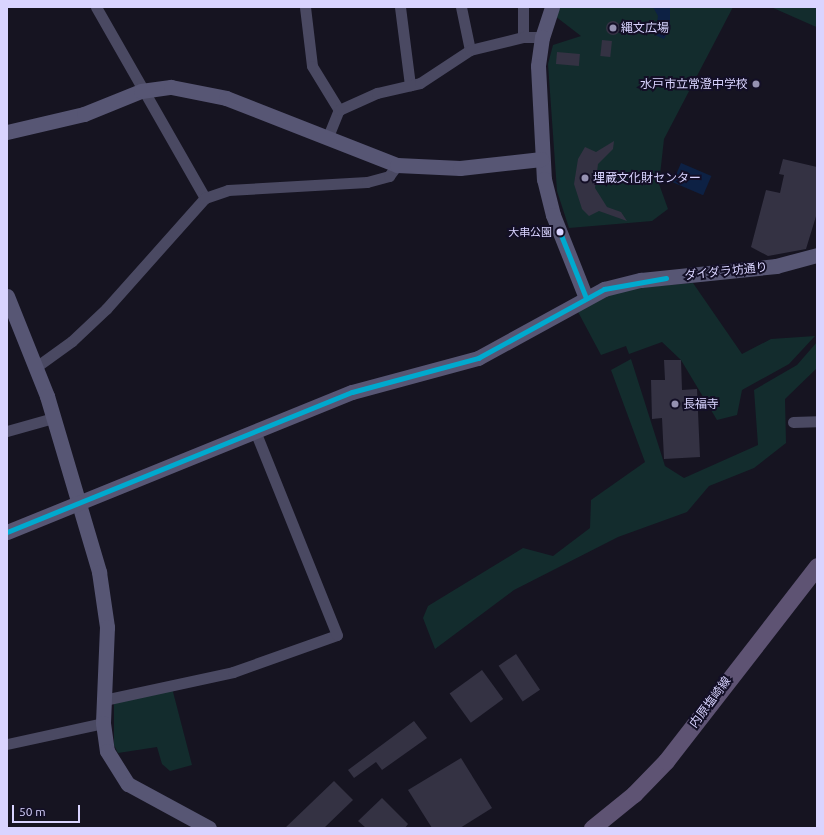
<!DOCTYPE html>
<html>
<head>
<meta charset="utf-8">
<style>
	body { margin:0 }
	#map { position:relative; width:824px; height:835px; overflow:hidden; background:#161421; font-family:Ubuntu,"Noto Sans JP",sans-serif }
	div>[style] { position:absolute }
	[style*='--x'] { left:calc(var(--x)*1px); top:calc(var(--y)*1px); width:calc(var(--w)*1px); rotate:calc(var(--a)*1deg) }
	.green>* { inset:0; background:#132c2d }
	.water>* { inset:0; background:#0d2144; transform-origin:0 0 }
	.building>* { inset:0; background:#343243; transform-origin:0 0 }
	.round { border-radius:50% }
	.street>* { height:11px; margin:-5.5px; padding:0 5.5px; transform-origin:5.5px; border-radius:5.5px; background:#4a4962 }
	.secondary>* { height:15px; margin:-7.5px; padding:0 7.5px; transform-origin:7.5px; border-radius:7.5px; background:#575674 }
	.primary>* { height:17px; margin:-8.5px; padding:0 8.5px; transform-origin:8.5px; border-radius:8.5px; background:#5e5373 }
	.bus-1>* { height:5px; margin:-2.5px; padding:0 2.5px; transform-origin:2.5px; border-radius:2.5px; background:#00a9ce }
	.dots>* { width:11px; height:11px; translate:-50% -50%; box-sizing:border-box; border:2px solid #130f26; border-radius:50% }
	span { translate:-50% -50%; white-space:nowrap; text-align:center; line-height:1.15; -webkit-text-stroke:4px #130f26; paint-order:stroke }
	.bus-label { font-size:11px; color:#d9d4ff }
	.right { translate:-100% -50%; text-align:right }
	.poi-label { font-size:12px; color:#d9d4ff }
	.left { translate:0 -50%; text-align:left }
	.street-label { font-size:12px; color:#d9d4ff }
	.frame { position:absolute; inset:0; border:8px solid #d9d4ff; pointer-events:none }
	.scale { position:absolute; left:12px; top:805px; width:68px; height:18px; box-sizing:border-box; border:2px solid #d9d4ff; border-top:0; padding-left:5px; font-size:12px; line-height:14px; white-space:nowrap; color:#d9d4ff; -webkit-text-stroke:3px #130f26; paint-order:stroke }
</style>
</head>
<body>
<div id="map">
	<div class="green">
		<i style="clip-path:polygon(560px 7px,733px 7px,664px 139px,659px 184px,668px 209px,652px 221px,569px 228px,557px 191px,548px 64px,553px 45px,581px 36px,555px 16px)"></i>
		<i style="clip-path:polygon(771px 7px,817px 7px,817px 27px,814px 26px)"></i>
		<i style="clip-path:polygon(693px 283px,742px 354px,771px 339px,815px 336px,789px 364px,742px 390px,737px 415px,717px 420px,681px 360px,662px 342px,629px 354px,626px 346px,601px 355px,577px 310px,603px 296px,633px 288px)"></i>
		<i style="clip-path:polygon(817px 342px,817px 368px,785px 399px,786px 443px,754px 468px,709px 486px,687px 512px,618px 537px,514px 590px,435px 649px,423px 618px,428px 606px,523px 548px,553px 556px,590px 528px,591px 500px,645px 462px,611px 370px,631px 359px,665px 466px,684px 478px,758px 445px,754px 390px,797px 365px)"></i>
		<i style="clip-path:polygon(172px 688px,192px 765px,170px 771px,162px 764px,157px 747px,118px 753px,114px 745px,114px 702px)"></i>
	</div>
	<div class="water">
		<i style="clip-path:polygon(653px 7px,670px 7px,670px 28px,664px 39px,655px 35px,658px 16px)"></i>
		<i style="left:681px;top:163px;width:33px;height:21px;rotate:23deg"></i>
	</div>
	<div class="building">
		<i class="round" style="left:606px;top:21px;width:14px;height:14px"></i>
		<i style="left:602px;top:40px;width:10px;height:16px;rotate:6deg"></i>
		<i style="left:557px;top:52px;width:23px;height:12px;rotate:5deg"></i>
		<i style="clip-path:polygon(614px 141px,613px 149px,598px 164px,595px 188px,607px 207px,621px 212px,627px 221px,599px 211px,589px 216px,582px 209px,574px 184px,578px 159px,585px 147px,596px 152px)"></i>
		<i style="clip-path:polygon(783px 159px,817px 167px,817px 213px,806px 249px,768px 256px,751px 247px,766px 190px,780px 193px,784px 175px,779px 174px)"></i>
		<i style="clip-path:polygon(664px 360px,681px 360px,682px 390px,697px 389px,700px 457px,664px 459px,662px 418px,652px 419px,651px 380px,665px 380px)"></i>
		<i style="left:516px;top:654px;width:43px;height:21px;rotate:56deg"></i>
		<i style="left:482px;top:670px;width:36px;height:40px;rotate:54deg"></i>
		<i style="clip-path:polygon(414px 721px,427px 738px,382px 770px,376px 762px,354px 778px,348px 770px)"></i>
		<i style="clip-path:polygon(461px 758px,492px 808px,460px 828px,432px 828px,408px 790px)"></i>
		<i style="clip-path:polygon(334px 781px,353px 800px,324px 828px,285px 828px)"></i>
		<i style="clip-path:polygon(382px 798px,408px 824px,405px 828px,366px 828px,358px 821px)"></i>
	</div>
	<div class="street">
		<i style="--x:96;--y:7;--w:220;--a:60.3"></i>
		<i style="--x:305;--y:7;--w:59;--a:83.2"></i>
		<i style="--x:312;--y:66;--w:52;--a:58.5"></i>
		<i style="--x:400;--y:7;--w:79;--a:82.7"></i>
		<i style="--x:461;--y:7;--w:44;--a:78.2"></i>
		<i style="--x:523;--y:7;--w:30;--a:90"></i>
		<i style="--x:327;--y:139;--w:31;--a:-68"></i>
		<i style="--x:339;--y:110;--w:42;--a:-24.1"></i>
		<i style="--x:377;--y:93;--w:44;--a:-13.1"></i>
		<i style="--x:420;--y:83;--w:60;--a:-33.4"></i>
		<i style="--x:470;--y:50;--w:55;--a:-13.8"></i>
		<i style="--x:523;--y:37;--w:19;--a:0"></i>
		<i style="--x:36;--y:367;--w:44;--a:-35.8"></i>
		<i style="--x:72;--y:341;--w:47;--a:-43.3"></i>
		<i style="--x:106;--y:309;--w:149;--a:-48.3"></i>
		<i style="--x:205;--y:198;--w:24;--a:-19"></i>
		<i style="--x:228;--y:190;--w:139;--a:-3.3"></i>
		<i style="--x:367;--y:182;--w:23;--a:-15"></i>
		<i style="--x:389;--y:176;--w:14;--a:-54"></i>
		<i style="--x:793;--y:422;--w:24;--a:-2"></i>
		<i style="--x:7;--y:431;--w:48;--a:-15.8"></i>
		<i style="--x:104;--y:700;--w:132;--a:-12.2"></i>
		<i style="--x:233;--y:672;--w:110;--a:-19.6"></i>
		<i style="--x:337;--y:635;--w:220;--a:-111.9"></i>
		<i style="--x:7;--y:744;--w:98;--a:-12.3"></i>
	</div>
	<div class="secondary">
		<i style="--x:552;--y:7;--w:32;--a:108"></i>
		<i style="--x:542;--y:37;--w:29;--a:98"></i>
		<i style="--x:538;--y:66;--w:113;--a:87"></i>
		<i style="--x:544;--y:179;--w:37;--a:76"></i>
		<i style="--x:553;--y:215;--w:89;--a:68.3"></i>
		<i style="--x:7;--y:132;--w:79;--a:-13.2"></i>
		<i style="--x:84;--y:114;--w:61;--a:-22"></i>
		<i style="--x:141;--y:91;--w:30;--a:-8"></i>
		<i style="--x:171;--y:87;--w:56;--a:11.3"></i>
		<i style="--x:226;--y:98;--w:184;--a:21.4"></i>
		<i style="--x:397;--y:165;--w:63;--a:2.7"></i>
		<i style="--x:460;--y:168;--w:82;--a:-6.3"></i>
		<i style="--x:7;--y:296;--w:108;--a:68.2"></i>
		<i style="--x:47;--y:396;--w:184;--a:73.5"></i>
		<i style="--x:99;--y:572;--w:56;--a:81.7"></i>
		<i style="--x:107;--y:627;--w:96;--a:92.4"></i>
		<i style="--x:103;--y:723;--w:28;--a:82"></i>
		<i style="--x:107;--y:751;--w:39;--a:58"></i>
		<i style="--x:128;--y:784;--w:92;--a:28.5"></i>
		<i style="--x:7;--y:532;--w:372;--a:-22.1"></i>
		<i style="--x:352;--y:392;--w:131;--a:-15.1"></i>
		<i style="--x:478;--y:358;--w:144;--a:-28.7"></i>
		<i style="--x:604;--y:289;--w:38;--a:-14"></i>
		<i style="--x:641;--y:280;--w:136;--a:-5.9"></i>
		<i style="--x:776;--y:266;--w:42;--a:-15"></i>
	</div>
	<div class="primary">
		<i style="--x:592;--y:828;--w:54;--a:-39"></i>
		<i style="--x:634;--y:794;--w:46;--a:-45.9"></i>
		<i style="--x:666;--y:761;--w:247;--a:-52.2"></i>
	</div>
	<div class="bus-1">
		<i style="--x:559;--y:230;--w:73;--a:68.3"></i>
		<i style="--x:7;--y:532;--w:372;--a:-22.1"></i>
		<i style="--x:352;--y:392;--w:131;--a:-15.1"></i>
		<i style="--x:478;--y:358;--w:144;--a:-28.7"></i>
		<i style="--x:604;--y:289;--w:63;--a:-10.1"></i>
	</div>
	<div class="dots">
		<i style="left:613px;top:28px;background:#9591b1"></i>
		<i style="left:756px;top:84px;background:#9591b1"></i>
		<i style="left:585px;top:178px;background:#9591b1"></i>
		<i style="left:560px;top:232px;background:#d9d4ff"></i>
		<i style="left:675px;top:404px;background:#9591b1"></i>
	</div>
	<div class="bus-label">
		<span class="right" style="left:552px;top:232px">大串公園</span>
	</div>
	<div class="poi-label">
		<span class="left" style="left:621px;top:28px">縄文広場</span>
		<span class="right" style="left:748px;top:84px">水戸市立常澄中学校</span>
		<span class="left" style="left:593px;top:178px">埋蔵文化財センター</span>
		<span class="left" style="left:683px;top:404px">長福寺</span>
	</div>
	<div class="street-label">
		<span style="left:726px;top:271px;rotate:-6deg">ダイダラ坊通り</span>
		<span style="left:710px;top:702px;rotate:-53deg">内原塩崎線</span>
	</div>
	<div class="frame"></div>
	<div class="scale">50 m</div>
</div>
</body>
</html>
